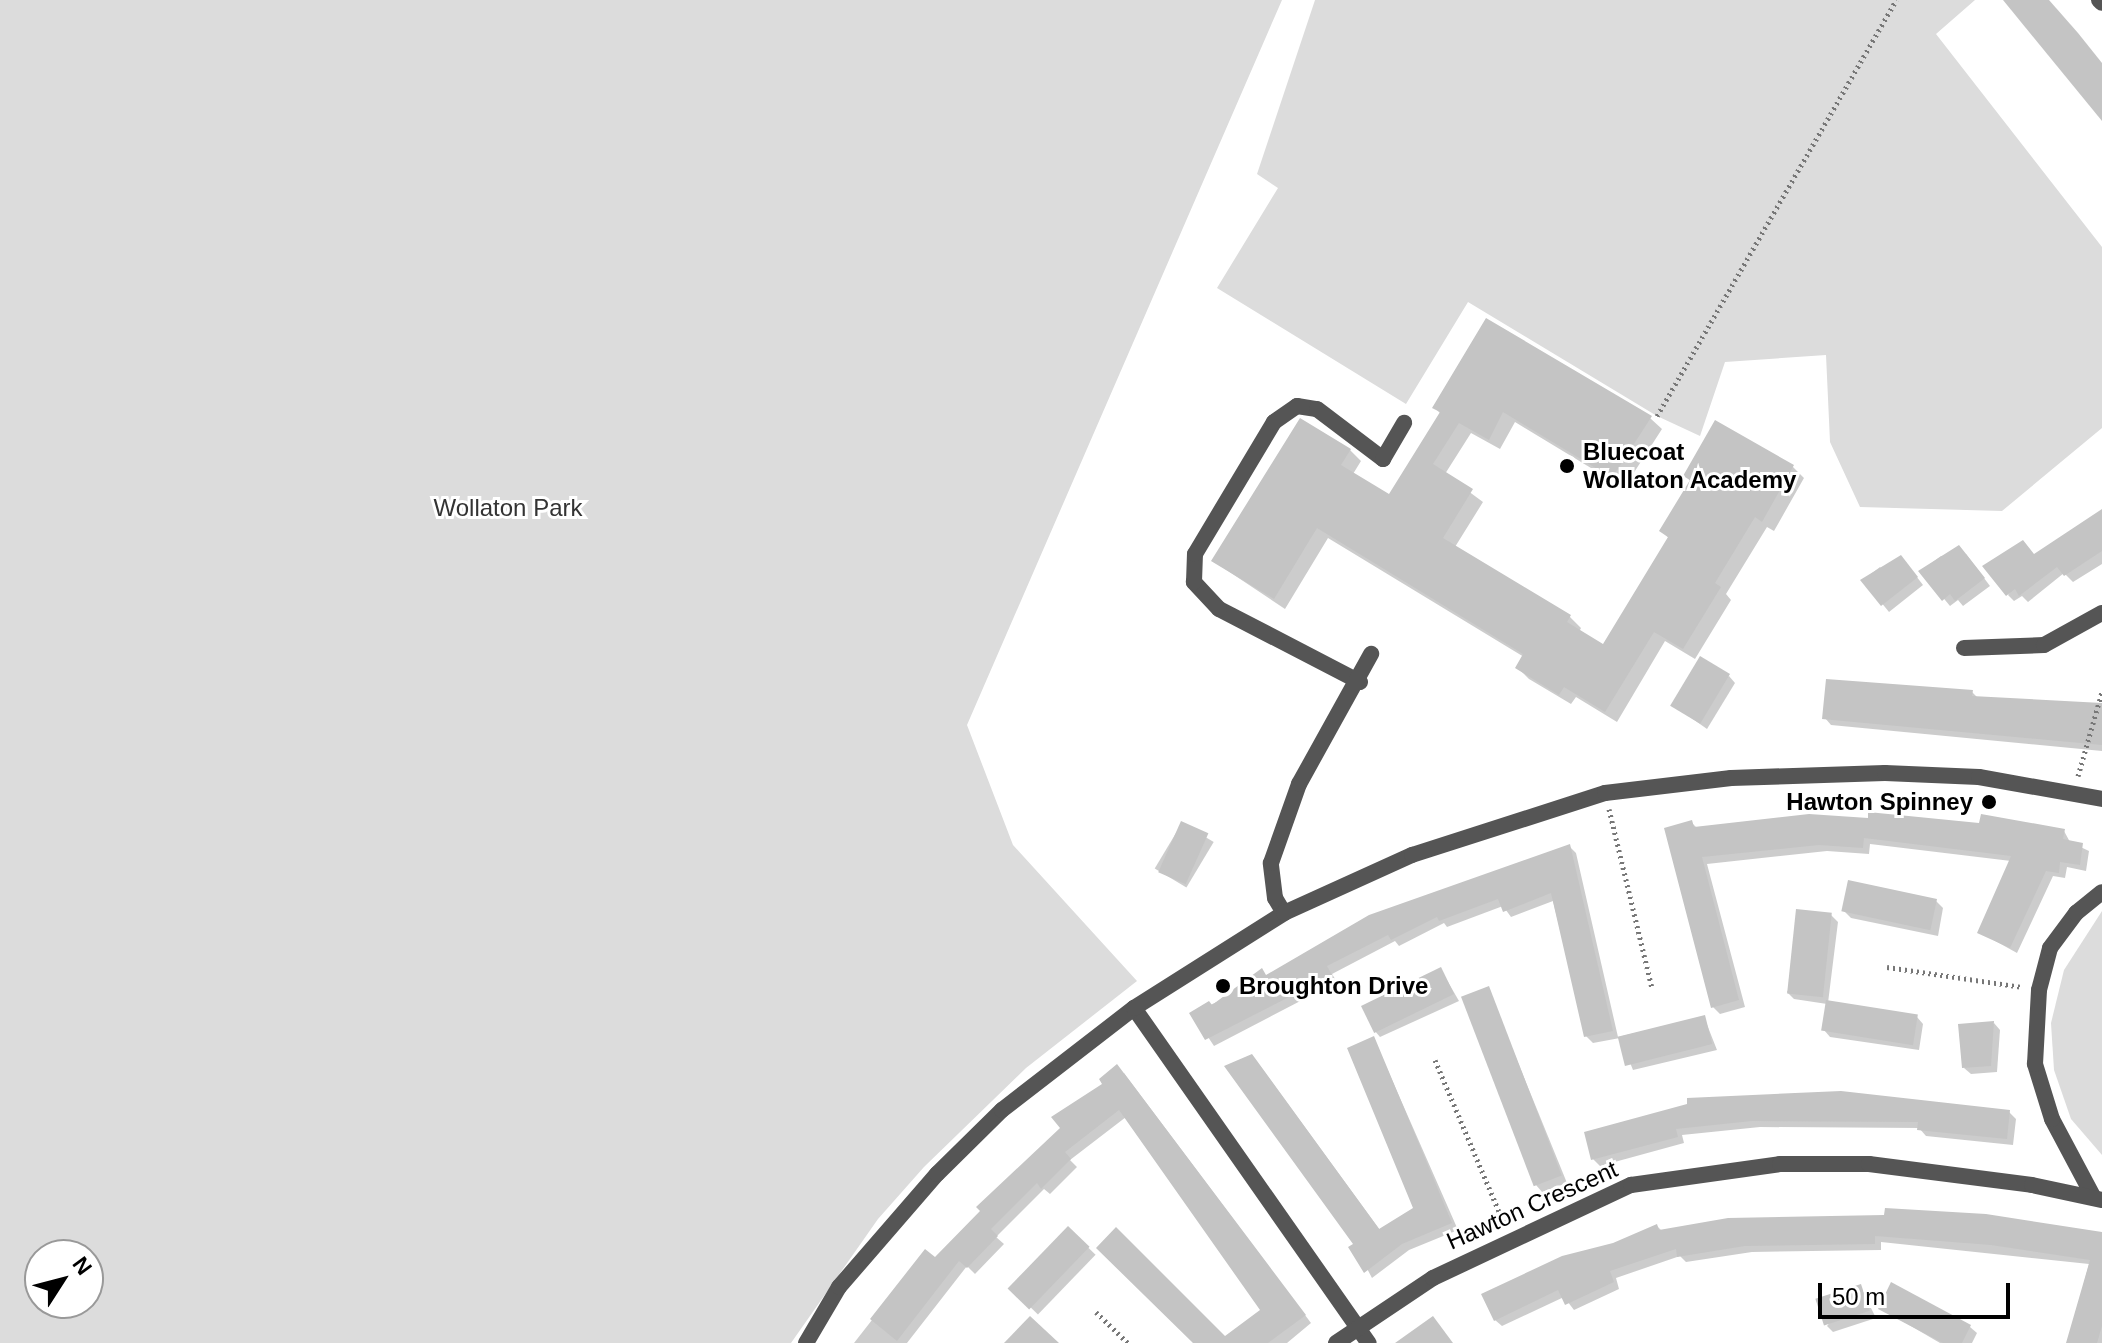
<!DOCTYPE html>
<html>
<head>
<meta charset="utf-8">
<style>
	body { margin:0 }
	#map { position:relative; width:2102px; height:1343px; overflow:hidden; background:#fff; font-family:Arial,sans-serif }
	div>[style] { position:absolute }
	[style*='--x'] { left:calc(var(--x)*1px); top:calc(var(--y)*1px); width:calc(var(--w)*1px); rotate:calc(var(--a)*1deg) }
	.green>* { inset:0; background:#dcdcdc }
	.shadow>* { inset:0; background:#0003; transform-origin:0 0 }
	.building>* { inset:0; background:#c4c4c4; transform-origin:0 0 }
	.path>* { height:5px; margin-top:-2.5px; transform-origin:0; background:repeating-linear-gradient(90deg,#777 0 2px,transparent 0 6px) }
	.lane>* { height:16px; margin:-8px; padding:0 8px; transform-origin:8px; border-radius:8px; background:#555 }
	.street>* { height:16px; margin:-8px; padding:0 8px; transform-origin:8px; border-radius:8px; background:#555 }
	.dots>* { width:22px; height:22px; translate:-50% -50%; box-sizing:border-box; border:4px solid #fff; border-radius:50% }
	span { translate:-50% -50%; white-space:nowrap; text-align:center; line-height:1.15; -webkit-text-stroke:6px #fff; paint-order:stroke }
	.poi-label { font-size:24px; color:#000; font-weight:700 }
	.left { translate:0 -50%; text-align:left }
	.right { translate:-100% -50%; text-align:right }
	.park-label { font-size:24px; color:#333 }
	.street-label { font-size:24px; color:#000 }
	.north { position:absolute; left:24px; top:1239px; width:80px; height:80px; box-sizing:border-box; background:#fff; border:2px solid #999; border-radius:50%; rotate:54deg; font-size:22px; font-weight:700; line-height:32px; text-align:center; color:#000 }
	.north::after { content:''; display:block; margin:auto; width:28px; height:36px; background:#000; clip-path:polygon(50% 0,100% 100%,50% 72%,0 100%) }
	.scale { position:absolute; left:1818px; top:1283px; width:192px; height:36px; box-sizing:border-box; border:4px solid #000; border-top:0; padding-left:10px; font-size:24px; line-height:28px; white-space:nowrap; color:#000; -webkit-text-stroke:6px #fff; paint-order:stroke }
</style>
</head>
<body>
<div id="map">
	<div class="green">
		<i style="clip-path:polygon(evenodd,0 0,1282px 0,967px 725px,1013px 845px,1137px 981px,1026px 1068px,924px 1167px,878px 1219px,791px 1343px,0 1343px,0 0,40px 1255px,88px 1255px,88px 1303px,40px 1303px,40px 1255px)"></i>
		<i style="clip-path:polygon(1315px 0,1975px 0,1936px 34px,2102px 247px,2102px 428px,2002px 511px,1860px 507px,1830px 442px,1826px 355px,1725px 362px,1700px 436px,1657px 416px,1468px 302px,1406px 404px,1217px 288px,1278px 188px,1257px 174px)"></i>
		<i style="clip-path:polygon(2102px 911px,2102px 1155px,2071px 1119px,2054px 1070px,2051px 1023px,2064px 970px)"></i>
	</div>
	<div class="shadow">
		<i style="clip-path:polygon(1435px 408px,1650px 418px,1662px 429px,1624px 488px,1515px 422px,1500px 449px,1471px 433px,1445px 474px,1483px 502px,1455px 547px,1570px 617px,1581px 628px,1579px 632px,1604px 647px,1670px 539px,1661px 531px,1691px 482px,1686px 476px,1793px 467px,1804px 478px,1774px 531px,1767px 527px,1726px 594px,1731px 600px,1695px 659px,1665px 641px,1617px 722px,1576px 697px,1571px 704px,1529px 679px,1518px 668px,1524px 657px,1328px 538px,1285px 609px,1213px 561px,1350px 450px,1361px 461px,1353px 474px,1390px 497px,1441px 414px)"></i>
		<i style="clip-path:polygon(2102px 517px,2102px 564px,2073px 582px,2064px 573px,2028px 602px,2022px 596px,2014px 601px,2008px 595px,2035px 556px)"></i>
		<i style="clip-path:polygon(1966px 554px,1990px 586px,1963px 606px,1958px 600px,1950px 606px,1921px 571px,1941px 556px)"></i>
		<i style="clip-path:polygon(1907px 564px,1923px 585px,1889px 612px,1863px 580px,1880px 567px,1884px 571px)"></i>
		<i style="clip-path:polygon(1729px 676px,1735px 683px,1707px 729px,1673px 705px)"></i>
		<i style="clip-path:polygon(1972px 692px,1978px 698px,2102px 713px,2102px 751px,1831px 725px,1825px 718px)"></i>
		<i style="left:1182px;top:823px;width:37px;height:53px;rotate:31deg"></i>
		<i style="clip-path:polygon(1692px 823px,1697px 828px,2064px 831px,2070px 842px,2089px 851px,2086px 871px,2067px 867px,2065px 878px,2053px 876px,2017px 953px,1979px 932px,2011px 861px,1870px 844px,1869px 854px,1827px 851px,1707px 864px,1745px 1007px,1720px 1014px,1713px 1007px)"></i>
		<i style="clip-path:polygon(1569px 846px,1576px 853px,1618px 1037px,1704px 1017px,1717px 1050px,1633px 1070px,1620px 1038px,1593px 1043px,1586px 1036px,1553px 901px,1511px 917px,1503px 906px,1447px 927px,1444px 923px,1399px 946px,1395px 941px,1332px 974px,1337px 982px,1214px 1046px,1192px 1013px)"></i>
		<i style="clip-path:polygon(1936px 901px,1943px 908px,1938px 936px,1851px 918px,1844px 911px)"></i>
		<i style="clip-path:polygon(1831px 915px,1838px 922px,1828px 1003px,1917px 1017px,1923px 1024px,1919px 1050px,1830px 1037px,1824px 1030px,1827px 1004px,1794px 999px,1787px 992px)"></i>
		<i style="clip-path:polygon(1441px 970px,1459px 1001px,1380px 1037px,1374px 1030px)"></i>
		<i style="clip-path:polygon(1488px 989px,1567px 1183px,1542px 1192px,1536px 1185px)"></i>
		<i style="clip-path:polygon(1994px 1023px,2000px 1030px,1997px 1072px,1971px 1074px,1964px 1068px)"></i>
		<i style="clip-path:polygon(1374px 1039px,1458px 1230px,1409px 1250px,1372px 1278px,1258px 1063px,1380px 1230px,1415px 1209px)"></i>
		<i style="clip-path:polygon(1124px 1073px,1311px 1323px,1287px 1343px,1194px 1343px,1225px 1339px,1263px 1311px,1126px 1117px,1070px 1160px,1077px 1167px,1050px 1194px,1044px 1189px,996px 1237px,1004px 1244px,975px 1274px,967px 1266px,907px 1343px,854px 1343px,925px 1252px,935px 1259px)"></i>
		<i style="clip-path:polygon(1841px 1093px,2009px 1112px,2016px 1119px,2013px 1145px,1926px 1136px,1919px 1128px,1760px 1127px,1682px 1135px,1684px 1143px,1600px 1166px,1593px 1159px,1689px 1105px,1689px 1100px)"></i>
		<i style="clip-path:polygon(1657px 1226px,1662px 1231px,2102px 1235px,2102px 1343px,2068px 1343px,2089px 1264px,1881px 1242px,1881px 1250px,1752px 1252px,1686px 1262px,1680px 1256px,1616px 1278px,1619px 1289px,1574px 1310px,1564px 1297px,1502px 1326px,1495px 1320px,1613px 1245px)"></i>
		<i style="left:1069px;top:1229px;width:37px;height:83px;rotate:44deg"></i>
		<i style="clip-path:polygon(1860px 1286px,1876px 1318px,1833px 1332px,1827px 1326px)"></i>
		<i style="clip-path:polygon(1880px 1308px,1970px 1327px,1977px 1333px,1972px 1343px,1940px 1343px)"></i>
	</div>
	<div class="building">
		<i style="clip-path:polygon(2003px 0,2049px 0,2078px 33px,2102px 63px,2102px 121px)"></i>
		<i style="clip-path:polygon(1486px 318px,1652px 416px,1612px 478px,1503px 412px,1489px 440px,1459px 423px,1433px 464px,1473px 489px,1443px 538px,1571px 615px,1567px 622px,1603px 644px,1668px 537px,1659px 531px,1690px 480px,1683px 476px,1715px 420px,1794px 465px,1762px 522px,1755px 517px,1715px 583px,1721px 587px,1683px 649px,1654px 632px,1605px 712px,1564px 687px,1559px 695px,1515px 668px,1523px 654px,1317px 528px,1274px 599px,1211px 561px,1300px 418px,1351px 449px,1341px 465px,1389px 494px,1440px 412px,1432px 408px)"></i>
		<i style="clip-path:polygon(2102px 509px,2102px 551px,2064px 576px,2057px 567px,2019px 596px,2015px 589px,2006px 596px,1982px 566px,2023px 540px,2034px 554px)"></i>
		<i style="clip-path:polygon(1959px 545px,1985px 578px,1955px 601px,1950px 594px,1942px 601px,1918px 571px)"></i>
		<i style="clip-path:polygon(1901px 555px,1918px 577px,1881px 606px,1860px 580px)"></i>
		<i style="left:1700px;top:656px;width:35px;height:58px;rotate:31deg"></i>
		<i style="clip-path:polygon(1826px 679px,1973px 690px,1972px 696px,2102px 703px,2102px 745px,1822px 719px)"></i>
		<i style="clip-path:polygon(1868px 812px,1979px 823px,1981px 814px,2065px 829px,2063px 839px,2083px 843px,2080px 865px,2060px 862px,2059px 873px,2046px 871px,2010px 948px,1977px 933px,2011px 856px,1864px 838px,1863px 848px,1819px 845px,1702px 857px,1739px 1000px,1711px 1008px,1664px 828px,1692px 820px,1694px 827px,1809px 814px,1868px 818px)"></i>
		<i style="left:1181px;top:821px;width:30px;height:56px;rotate:24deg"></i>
		<i style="clip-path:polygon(1570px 844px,1613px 1031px,1584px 1037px,1551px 893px,1503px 912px,1498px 899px,1439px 921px,1437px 917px,1391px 940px,1388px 935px,1327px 966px,1332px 975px,1205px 1040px,1189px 1013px,1209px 1001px,1212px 1005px,1262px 968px,1266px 975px,1369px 915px)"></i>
		<i style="left:1848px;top:880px;width:91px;height:32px;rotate:12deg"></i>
		<i style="left:1796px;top:909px;width:36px;height:85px;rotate:6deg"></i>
		<i style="left:1441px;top:967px;width:30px;height:89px;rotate:64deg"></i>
		<i style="left:1489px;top:986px;width:203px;height:30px;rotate:69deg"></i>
		<i style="left:1826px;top:1000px;width:93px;height:31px;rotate:9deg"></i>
		<i style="left:1705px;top:1015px;width:30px;height:90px;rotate:76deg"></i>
		<i style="clip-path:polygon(1994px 1021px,1991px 1066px,1962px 1068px,1958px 1024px)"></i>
		<i style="clip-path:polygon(1374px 1036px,1452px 1223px,1402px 1244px,1364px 1273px,1348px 1247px,1353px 1244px,1224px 1066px,1252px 1054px,1379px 1229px,1413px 1208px,1347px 1048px)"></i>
		<i style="clip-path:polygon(1117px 1064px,1306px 1315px,1268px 1343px,1193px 1343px,1096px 1248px,1116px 1227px,1225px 1336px,1260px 1310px,1119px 1110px,1065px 1152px,1071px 1159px,1041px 1189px,1037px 1183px,991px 1229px,998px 1236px,967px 1268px,959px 1261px,897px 1341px,870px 1319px,925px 1249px,935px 1257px,980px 1211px,976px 1207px,1060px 1128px,1051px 1117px,1102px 1084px,1099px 1079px)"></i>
		<i style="clip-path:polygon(1841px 1091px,2010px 1110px,2007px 1139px,1917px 1130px,1918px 1122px,1752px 1121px,1676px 1129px,1678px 1137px,1591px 1160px,1584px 1132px,1687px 1104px,1687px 1098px)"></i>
		<i style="clip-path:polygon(1885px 1208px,1986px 1214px,2102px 1232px,2102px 1326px,2097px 1343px,2066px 1343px,2090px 1260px,1991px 1245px,1875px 1236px,1875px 1244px,1745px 1246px,1677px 1257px,1676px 1249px,1610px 1271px,1614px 1282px,1565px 1305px,1558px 1290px,1494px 1321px,1481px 1294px,1562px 1256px,1613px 1243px,1657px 1224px,1659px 1230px,1728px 1218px,1884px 1215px)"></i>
		<i style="left:1068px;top:1226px;width:30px;height:87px;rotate:44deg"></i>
		<i style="clip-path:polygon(1891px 1282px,1971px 1325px,1962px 1343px,1943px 1343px,1878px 1309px)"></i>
		<i style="left:1861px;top:1284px;width:28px;height:48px;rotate:72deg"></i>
		<i style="clip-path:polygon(1030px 1316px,1059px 1343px,1004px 1343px)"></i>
		<i style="clip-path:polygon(1433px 1316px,1453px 1343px,1395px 1343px)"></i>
	</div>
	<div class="path">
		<i style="--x:1657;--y:416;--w:480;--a:-60.1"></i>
		<i style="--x:2078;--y:776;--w:87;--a:-74.1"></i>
		<i style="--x:1609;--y:809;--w:184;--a:76.5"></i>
		<i style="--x:1887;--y:967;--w:136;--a:8.4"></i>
		<i style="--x:1435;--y:1060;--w:180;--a:67.1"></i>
		<i style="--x:1096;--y:1312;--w:45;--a:44.1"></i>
	</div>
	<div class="lane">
		<i style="--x:1360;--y:682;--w:159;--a:-152.6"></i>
		<i style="--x:1219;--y:609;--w:37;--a:-133"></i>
		<i style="--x:1194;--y:582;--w:28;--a:-88"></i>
		<i style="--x:1195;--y:554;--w:154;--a:-59.1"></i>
		<i style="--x:1274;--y:422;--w:28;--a:-35"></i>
		<i style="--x:1297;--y:406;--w:20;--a:9"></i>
		<i style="--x:1317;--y:409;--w:83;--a:37.1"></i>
		<i style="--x:1383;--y:459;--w:42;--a:-59.7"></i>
		<i style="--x:1284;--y:913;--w:17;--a:-121"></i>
		<i style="--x:1275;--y:898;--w:35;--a:-97"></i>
		<i style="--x:1271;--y:863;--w:84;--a:-70.5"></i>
		<i style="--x:1299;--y:784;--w:149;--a:-61"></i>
	</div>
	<div class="street">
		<i style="--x:2099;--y:0;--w:4;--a:45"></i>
		<i style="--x:1964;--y:648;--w:80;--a:-2.1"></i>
		<i style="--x:2044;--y:645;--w:66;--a:-28.9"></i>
		<i style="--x:1134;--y:1008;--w:409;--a:55"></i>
		<i style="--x:2094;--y:1198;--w:89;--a:-118"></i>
		<i style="--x:2052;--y:1119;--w:58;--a:-107.2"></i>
		<i style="--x:2035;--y:1064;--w:74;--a:-86.9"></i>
		<i style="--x:2039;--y:990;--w:43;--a:-75.3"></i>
		<i style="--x:2050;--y:948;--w:44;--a:-53.4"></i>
		<i style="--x:2076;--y:913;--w:33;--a:-39"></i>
		<i style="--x:806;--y:1343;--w:65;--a:-59.5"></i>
		<i style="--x:839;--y:1287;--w:150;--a:-49.1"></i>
		<i style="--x:937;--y:1174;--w:91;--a:-44.6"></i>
		<i style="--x:1002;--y:1110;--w:167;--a:-37.7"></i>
		<i style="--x:1134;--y:1008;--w:178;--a:-32.3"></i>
		<i style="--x:1284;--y:913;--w:141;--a:-24.4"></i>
		<i style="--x:1412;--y:855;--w:203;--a:-17.8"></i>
		<i style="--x:1605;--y:793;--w:127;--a:-6.8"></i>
		<i style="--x:1731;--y:778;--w:154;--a:-1.9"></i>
		<i style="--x:1885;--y:773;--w:94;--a:2.4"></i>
		<i style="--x:1979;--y:777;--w:125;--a:10.1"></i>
		<i style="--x:1336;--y:1343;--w:117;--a:-33.8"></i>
		<i style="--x:1433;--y:1278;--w:219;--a:-25.2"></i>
		<i style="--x:1631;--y:1185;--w:150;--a:-8"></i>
		<i style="--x:1780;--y:1164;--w:89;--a:0"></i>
		<i style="--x:1869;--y:1164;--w:164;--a:7.3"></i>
		<i style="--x:2032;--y:1185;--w:72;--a:12.1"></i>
	</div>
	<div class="dots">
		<i style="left:1567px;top:466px;background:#000"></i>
		<i style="left:1989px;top:802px;background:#000"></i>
		<i style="left:1223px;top:986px;background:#000"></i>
	</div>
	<div class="poi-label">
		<span class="left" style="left:1583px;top:466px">Bluecoat<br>Wollaton Academy</span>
		<span class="right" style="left:1973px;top:802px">Hawton Spinney</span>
		<span class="left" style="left:1239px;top:986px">Broughton Drive</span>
	</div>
	<div class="park-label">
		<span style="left:508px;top:508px">Wollaton Park</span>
	</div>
	<div class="street-label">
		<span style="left:1532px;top:1205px;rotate:-24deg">Hawton Crescent</span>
	</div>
	<div class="north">N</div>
	<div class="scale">50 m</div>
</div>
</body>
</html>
